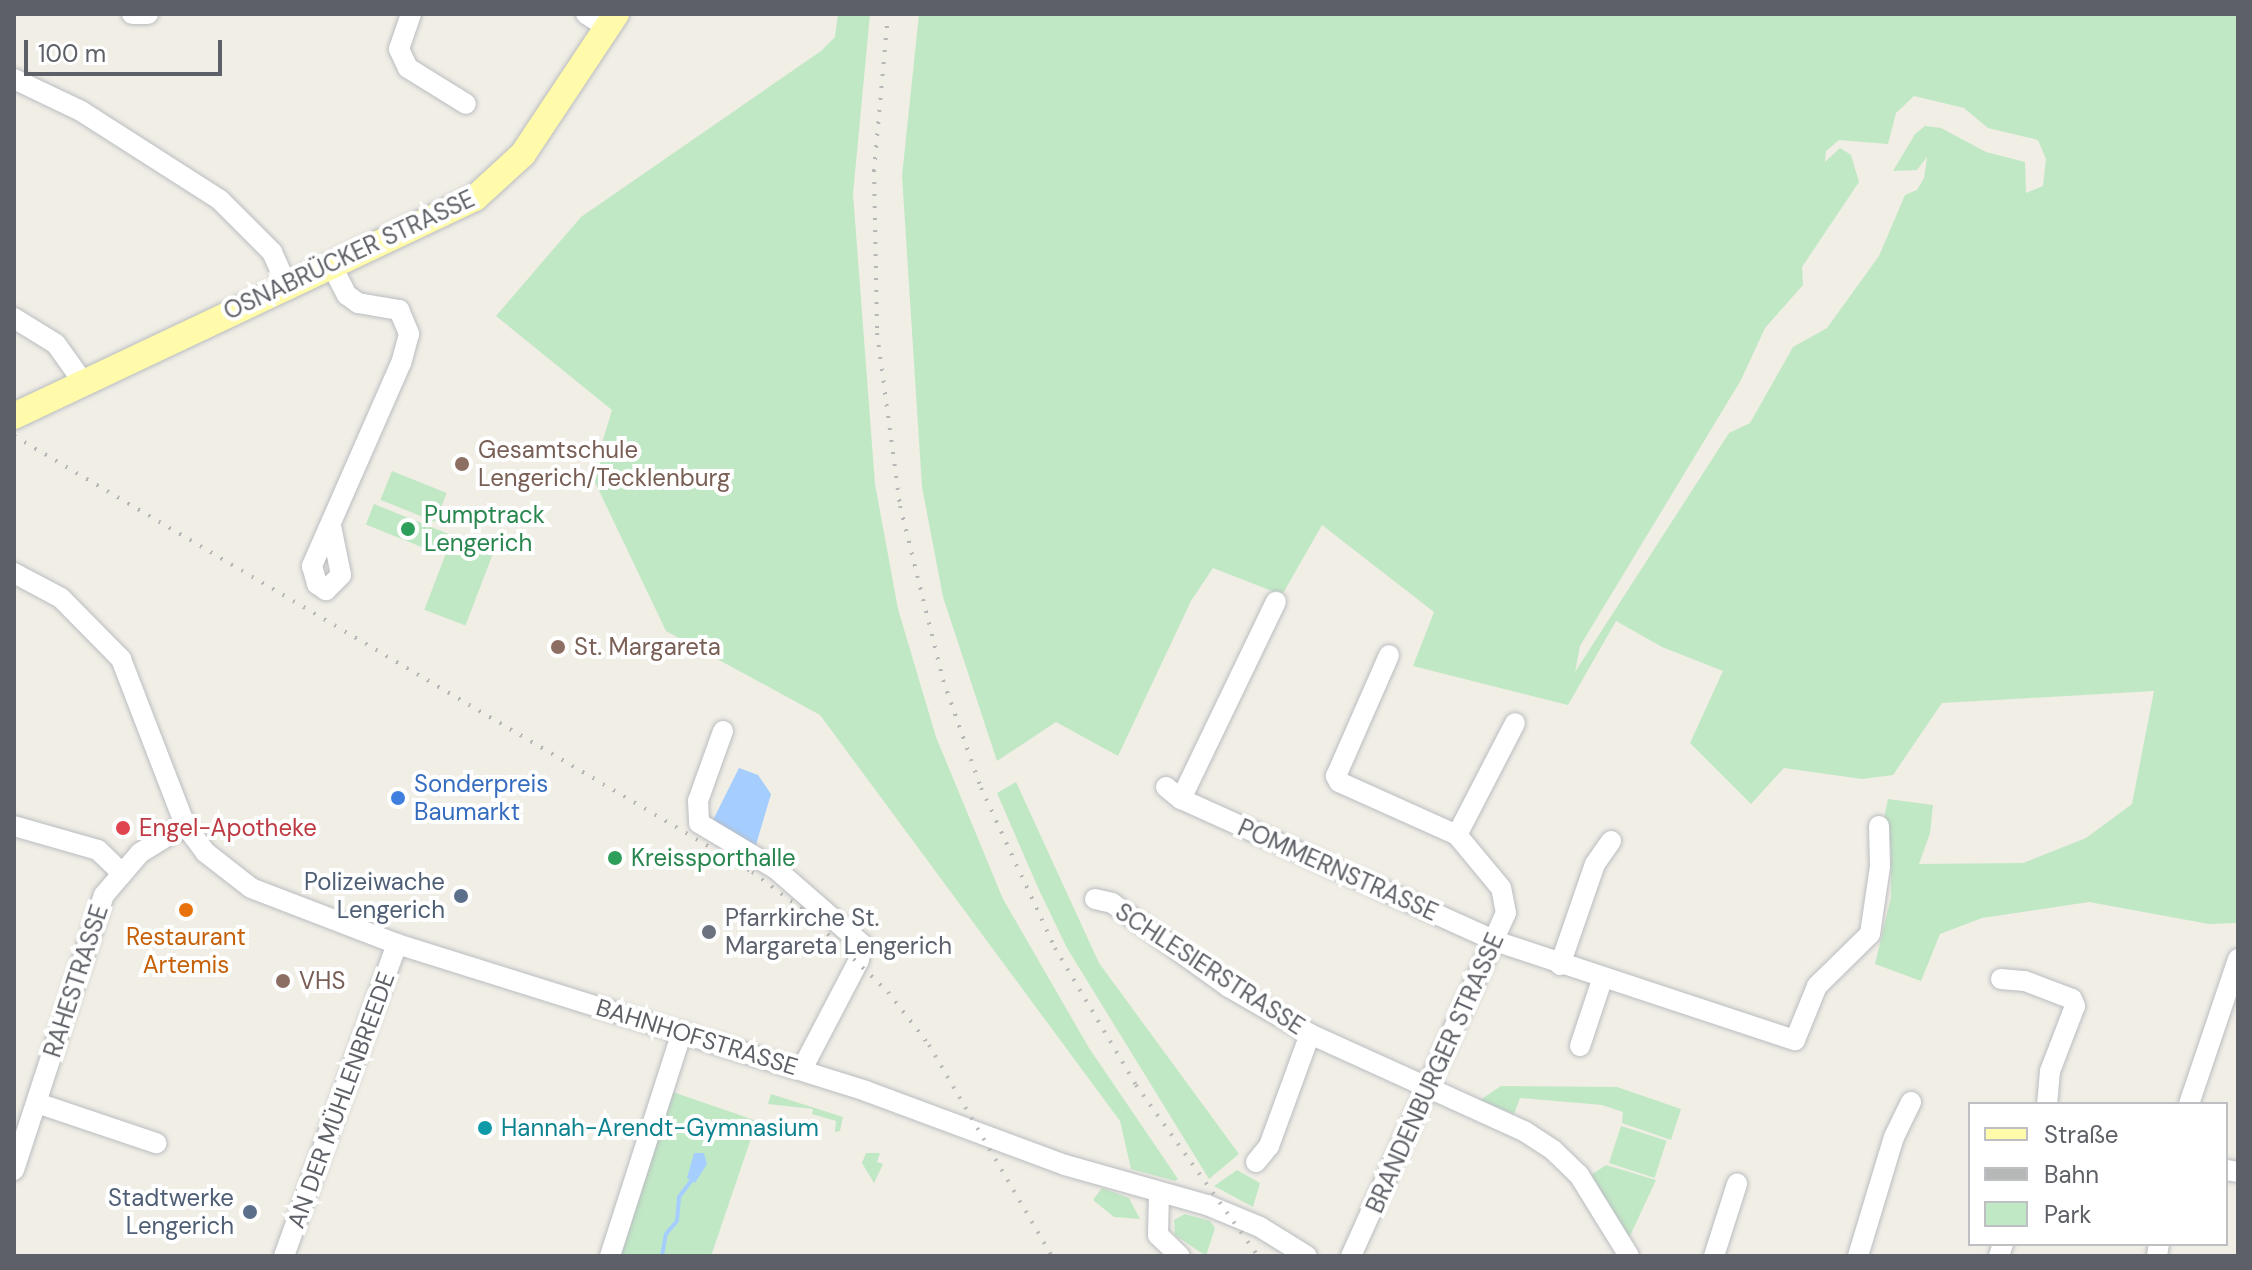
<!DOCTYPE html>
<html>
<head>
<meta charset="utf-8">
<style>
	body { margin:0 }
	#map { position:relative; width:2252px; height:1270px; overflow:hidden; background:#f0eee5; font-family:"DM Sans",sans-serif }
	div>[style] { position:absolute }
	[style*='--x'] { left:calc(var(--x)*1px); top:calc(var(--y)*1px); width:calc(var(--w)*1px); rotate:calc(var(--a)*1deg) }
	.green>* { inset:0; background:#c1e8c5; transform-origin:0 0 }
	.water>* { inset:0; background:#a5ceff }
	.stream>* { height:4px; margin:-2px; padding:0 2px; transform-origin:2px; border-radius:2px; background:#a5ceff }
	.roads { filter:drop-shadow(0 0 2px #babcc1) drop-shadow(0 0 2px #babcc1) }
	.minor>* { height:20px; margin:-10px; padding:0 10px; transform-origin:10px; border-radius:10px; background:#fff }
	.major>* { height:26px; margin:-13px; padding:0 13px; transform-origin:13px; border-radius:13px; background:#fffbaa }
	.rail>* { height:4px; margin-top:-2px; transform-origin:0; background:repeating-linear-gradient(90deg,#b6b7b7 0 2px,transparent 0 12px) }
	.dots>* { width:22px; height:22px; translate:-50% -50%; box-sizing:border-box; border:4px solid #fff; border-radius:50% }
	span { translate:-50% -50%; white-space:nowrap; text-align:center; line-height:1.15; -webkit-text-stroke:8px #fff; paint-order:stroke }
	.street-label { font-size:24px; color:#5d6066 }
	.education-label { font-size:24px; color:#785e54 }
	.left { translate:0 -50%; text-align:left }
	.leisure-label { font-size:24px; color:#27864d }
	.shop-label { font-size:24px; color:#366cbe }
	.health-label { font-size:24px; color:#be3a42 }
	.service-label { font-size:24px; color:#4e5e75 }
	.right { translate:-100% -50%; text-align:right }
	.worship-label { font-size:24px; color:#5b616d }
	.food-label { font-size:24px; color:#c56008 }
	.culture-label { font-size:24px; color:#0d838f }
	.frame { position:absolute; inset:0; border:16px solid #5d6066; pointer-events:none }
	.legend { position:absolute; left:1968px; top:1102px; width:260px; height:144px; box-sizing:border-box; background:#fff; border:2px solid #bebfc2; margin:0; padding:10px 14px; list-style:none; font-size:24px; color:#5d6066 }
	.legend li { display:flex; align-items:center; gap:16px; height:40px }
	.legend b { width:40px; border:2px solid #bebfc2 }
	.scale { position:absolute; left:24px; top:40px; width:198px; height:36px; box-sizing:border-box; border:4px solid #5d6066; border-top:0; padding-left:10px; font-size:24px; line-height:28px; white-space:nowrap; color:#5d6066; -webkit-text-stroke:6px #fff; paint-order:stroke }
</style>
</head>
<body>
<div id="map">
	<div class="green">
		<i style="clip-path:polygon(838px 14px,870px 14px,853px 194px,875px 484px,898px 609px,936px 737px,1003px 899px,1089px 1048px,1178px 1179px,1175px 1181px,1131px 1169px,1120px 1121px,820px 715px,666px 631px,592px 476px,612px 410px,496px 316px,581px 217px,821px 51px,835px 37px)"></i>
		<i style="clip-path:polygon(evenodd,919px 14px,2238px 14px,2238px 923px,2209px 924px,2089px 902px,1982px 918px,1940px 934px,1921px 981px,1875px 964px,1891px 897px,1891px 847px,1884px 819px,1888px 799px,1933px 805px,1930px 833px,1919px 864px,2023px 863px,2086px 838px,2132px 804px,2154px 691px,1942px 703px,1893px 775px,1862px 779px,1784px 768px,1751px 804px,1690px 743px,1723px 671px,1662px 647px,1616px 621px,1568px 705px,1413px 666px,1434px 612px,1322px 525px,1282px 595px,1213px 568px,1191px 601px,1118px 756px,1056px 722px,997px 761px,943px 597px,922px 487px,902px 176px,919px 14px,1914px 96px,1964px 108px,1988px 128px,2038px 140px,2046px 159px,2043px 186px,2026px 193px,2025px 162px,1986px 152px,1941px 128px,1925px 126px,1915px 134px,1893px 171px,1917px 170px,1927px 157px,1924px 178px,1917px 190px,1905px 195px,1879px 256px,1827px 328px,1793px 347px,1750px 423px,1729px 433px,1575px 672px,1580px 646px,1741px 380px,1765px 328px,1803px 285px,1802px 267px,1859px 182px,1851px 155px,1840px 148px,1825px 162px,1826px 151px,1839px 140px,1888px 144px,1896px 113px,1914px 96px)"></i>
		<i style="left:392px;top:471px;width:59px;height:31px;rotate:22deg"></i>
		<i style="left:374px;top:504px;width:81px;height:22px;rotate:22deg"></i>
		<i style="left:453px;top:535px;width:44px;height:80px;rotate:21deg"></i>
		<i style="clip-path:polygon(1016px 782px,1099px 963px,1239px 1154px,1209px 1179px,1067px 948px,1039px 890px,997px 793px)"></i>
		<i style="clip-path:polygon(1501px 1086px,1617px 1087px,1681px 1109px,1671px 1140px,1622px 1123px,1623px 1112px,1602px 1105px,1520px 1098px,1514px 1114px,1480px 1100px)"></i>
		<i style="clip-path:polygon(667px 1090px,757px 1121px,711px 1256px,617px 1256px)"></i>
		<i style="clip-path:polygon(771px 1094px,843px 1117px,840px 1131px,835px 1132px,836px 1121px,812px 1114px,813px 1109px,768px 1104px)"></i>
		<i style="left:1621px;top:1126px;width:48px;height:39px;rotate:18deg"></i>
		<i style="clip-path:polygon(866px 1153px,880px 1153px,877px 1162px,883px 1164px,874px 1183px,862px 1163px)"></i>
		<i style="clip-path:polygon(1606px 1165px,1656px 1180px,1629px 1238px,1591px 1175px)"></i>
		<i style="clip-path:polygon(1237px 1170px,1260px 1183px,1253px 1207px,1214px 1186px)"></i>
		<i style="clip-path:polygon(1102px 1188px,1129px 1198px,1140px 1219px,1114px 1217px,1093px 1200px)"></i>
		<i style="clip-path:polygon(1185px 1214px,1210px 1221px,1215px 1228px,1206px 1256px,1175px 1235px,1174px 1220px)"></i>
	</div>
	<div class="water">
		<i style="clip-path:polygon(739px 768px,758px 775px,771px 794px,755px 848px,713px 820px)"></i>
		<i style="clip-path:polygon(694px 1153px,704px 1153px,707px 1164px,695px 1183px,687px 1178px)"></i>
	</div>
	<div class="stream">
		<i style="--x:662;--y:1256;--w:22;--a:-80"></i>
		<i style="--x:666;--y:1234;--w:17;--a:-50"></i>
		<i style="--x:677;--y:1221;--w:24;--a:-85"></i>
		<i style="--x:679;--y:1197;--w:20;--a:-53"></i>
	</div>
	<div class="roads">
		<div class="minor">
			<i style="--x:132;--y:14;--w:16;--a:0"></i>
			<i style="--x:411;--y:14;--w:37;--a:109"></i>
			<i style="--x:399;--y:49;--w:21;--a:65"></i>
			<i style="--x:408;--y:68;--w:68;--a:31.8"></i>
			<i style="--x:586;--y:14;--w:25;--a:32"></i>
			<i style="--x:14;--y:79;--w:74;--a:25.5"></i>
			<i style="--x:81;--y:111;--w:165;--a:32.6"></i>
			<i style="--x:220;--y:200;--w:74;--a:45"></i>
			<i style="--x:272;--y:252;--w:36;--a:66"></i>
			<i style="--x:331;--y:264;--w:35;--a:63"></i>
			<i style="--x:347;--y:295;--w:14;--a:36"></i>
			<i style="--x:358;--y:303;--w:42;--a:9.7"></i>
			<i style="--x:399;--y:310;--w:26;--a:67"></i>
			<i style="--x:409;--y:334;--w:30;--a:105"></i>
			<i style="--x:401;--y:363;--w:222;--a:113.7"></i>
			<i style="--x:312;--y:566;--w:19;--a:74"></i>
			<i style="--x:317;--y:584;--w:11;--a:34"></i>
			<i style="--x:326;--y:590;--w:21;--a:-45"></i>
			<i style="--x:341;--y:575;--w:50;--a:-101.5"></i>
			<i style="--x:14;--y:318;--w:49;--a:31.8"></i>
			<i style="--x:56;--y:344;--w:47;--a:54.6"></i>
			<i style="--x:14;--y:573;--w:53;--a:28"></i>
			<i style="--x:61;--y:598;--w:86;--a:45.5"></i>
			<i style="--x:121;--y:659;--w:178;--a:68.9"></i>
			<i style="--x:185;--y:825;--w:34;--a:53"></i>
			<i style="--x:205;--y:852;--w:58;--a:38"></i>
			<i style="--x:251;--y:888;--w:156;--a:21"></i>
			<i style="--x:397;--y:944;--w:491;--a:17.4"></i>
			<i style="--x:866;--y:1091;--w:212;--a:20.4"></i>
			<i style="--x:1065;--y:1165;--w:148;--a:15.7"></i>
			<i style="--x:1207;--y:1205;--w:57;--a:22.5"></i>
			<i style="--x:1260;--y:1227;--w:55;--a:31.7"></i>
			<i style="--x:723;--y:731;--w:74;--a:109.7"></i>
			<i style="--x:698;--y:801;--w:22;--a:87"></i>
			<i style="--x:699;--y:823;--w:90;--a:30.9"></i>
			<i style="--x:776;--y:869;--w:114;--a:41.1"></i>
			<i style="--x:862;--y:944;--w:16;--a:101"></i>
			<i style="--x:859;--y:960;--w:123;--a:117.6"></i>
			<i style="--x:1166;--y:787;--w:19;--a:39"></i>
			<i style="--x:1181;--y:799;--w:345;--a:24.3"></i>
			<i style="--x:1495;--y:941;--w:316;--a:18.3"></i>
			<i style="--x:1795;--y:1040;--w:58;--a:-67.8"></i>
			<i style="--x:1817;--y:986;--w:74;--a:-44.5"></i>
			<i style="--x:1870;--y:934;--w:69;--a:-81.6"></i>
			<i style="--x:1880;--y:866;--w:40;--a:-91.4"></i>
			<i style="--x:1181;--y:799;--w:219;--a:-64.3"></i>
			<i style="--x:14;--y:826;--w:87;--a:15.9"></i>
			<i style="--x:98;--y:850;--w:30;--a:44"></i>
			<i style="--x:1457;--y:835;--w:126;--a:-62.6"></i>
			<i style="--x:1095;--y:899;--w:17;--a:13"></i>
			<i style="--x:1112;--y:903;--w:144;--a:35.7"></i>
			<i style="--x:1229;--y:987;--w:94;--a:30.1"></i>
			<i style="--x:1310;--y:1034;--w:235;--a:24.4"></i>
			<i style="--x:1524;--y:1131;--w:35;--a:33"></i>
			<i style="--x:1553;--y:1150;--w:36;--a:44"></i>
			<i style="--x:1579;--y:1175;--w:95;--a:58.3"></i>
			<i style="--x:1560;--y:965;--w:107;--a:-70.9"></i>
			<i style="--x:1595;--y:864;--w:28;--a:-55"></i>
			<i style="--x:2001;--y:979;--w:24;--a:5"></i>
			<i style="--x:2025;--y:981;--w:50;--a:21"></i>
			<i style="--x:2072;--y:999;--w:8;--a:67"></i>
			<i style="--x:2075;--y:1006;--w:70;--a:111"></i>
			<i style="--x:2050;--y:1071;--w:33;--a:95"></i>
			<i style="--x:1580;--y:1046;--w:70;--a:-71.6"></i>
			<i style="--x:37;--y:1103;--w:126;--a:18.6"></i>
			<i style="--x:2189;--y:1104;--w:153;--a:-71.3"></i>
			<i style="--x:1256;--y:1162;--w:21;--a:-51"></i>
			<i style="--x:1269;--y:1146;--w:119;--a:-69.9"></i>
			<i style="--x:14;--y:1170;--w:289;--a:-71.9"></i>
			<i style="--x:104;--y:895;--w:55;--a:-49.4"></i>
			<i style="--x:140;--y:853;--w:53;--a:-31.9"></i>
			<i style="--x:2226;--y:1170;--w:12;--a:9"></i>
			<i style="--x:1159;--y:1192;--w:43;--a:91.3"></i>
			<i style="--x:1158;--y:1235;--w:30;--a:44"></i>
			<i style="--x:284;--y:1256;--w:332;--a:-70.1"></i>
			<i style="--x:610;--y:1256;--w:235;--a:-72.2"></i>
			<i style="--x:1351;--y:1256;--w:376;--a:-65.7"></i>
			<i style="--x:1506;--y:913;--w:25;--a:-101"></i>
			<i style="--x:1501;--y:888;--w:69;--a:-129.7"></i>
			<i style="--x:1457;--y:835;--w:129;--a:-155.8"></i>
			<i style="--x:1339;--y:782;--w:7;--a:-117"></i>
			<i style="--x:1336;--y:776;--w:132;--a:-66.3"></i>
			<i style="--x:1714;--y:1256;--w:76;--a:-72.3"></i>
			<i style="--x:1858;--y:1256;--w:124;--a:-73.2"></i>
			<i style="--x:1894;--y:1137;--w:39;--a:-64"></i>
			<i style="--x:1999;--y:1256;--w:13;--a:-72"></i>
			<i style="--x:2157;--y:1256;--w:12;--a:-81"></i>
		</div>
		<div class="major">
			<i style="--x:14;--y:416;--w:510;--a:-25.31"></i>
			<i style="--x:475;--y:198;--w:65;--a:-42.5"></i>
			<i style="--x:523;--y:154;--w:168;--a:-56.4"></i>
		</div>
	</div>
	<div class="rail">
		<i style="--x:888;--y:14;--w:157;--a:95.1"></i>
		<i style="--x:874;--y:170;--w:163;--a:88.9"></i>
		<i style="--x:877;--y:333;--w:175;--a:82.4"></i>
		<i style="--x:900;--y:506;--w:179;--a:76.1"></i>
		<i style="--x:943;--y:680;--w:114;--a:70.6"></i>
		<i style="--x:981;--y:788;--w:176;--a:65.2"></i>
		<i style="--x:1055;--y:948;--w:159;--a:59.4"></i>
		<i style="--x:1136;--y:1085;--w:210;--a:54.5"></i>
		<i style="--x:14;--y:436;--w:857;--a:30.57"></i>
		<i style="--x:752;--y:872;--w:62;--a:36.5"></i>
		<i style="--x:802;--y:909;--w:120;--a:44"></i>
		<i style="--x:888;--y:992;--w:67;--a:52.3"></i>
		<i style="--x:929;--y:1045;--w:244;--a:59.8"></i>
	</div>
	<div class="dots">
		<i style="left:462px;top:464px;background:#8d6e63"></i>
		<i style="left:408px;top:529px;background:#2e9e5b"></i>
		<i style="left:558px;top:647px;background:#8d6e63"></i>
		<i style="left:398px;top:798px;background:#3f7fe0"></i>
		<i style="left:123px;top:828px;background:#e0444e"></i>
		<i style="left:615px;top:858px;background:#2e9e5b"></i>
		<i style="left:461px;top:896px;background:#5c6f8a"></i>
		<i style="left:186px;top:910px;background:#e8710a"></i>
		<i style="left:709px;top:932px;background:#6b7280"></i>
		<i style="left:283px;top:981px;background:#8d6e63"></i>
		<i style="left:485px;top:1128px;background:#0f9aa8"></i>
		<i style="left:250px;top:1212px;background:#5c6f8a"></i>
	</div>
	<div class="street-label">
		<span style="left:349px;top:255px;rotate:-25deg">OSNABRÜCKER STRASSE</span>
		<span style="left:1338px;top:870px;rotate:24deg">POMMERNSTRASSE</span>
		<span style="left:1210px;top:969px;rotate:33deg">SCHLESIERSTRASSE</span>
		<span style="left:76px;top:981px;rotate:-72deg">RAHESTRASSE</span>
		<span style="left:697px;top:1037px;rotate:17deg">BAHNHOFSTRASSE</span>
		<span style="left:1435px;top:1073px;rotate:-66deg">BRANDENBURGER STRASSE</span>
		<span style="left:341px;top:1100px;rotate:-70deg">AN DER MÜHLENBREEDE</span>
	</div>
	<div class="education-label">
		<span class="left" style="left:478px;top:464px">Gesamtschule<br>Lengerich/Tecklenburg</span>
		<span class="left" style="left:574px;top:647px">St. Margareta</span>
		<span class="left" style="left:299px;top:981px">VHS</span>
	</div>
	<div class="leisure-label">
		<span class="left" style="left:424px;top:529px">Pumptrack<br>Lengerich</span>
		<span class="left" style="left:631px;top:858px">Kreissporthalle</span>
	</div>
	<div class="shop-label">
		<span class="left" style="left:414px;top:798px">Sonderpreis<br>Baumarkt</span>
	</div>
	<div class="health-label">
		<span class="left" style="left:139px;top:828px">Engel-Apotheke</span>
	</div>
	<div class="service-label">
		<span class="right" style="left:445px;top:896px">Polizeiwache<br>Lengerich</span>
		<span class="right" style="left:234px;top:1212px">Stadtwerke<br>Lengerich</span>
	</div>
	<div class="worship-label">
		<span class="left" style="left:725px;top:932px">Pfarrkirche St.<br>Margareta Lengerich</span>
	</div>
	<div class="food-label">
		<span style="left:186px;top:951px">Restaurant<br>Artemis</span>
	</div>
	<div class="culture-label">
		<span class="left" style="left:501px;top:1128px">Hannah-Arendt-Gymnasium</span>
	</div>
	<div class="frame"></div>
	<ul class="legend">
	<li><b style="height:10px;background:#fffbaa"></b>Straße</li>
	<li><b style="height:10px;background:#b6b7b7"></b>Bahn</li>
	<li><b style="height:22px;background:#c1e8c5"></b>Park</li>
	</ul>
	<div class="scale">100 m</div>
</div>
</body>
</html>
